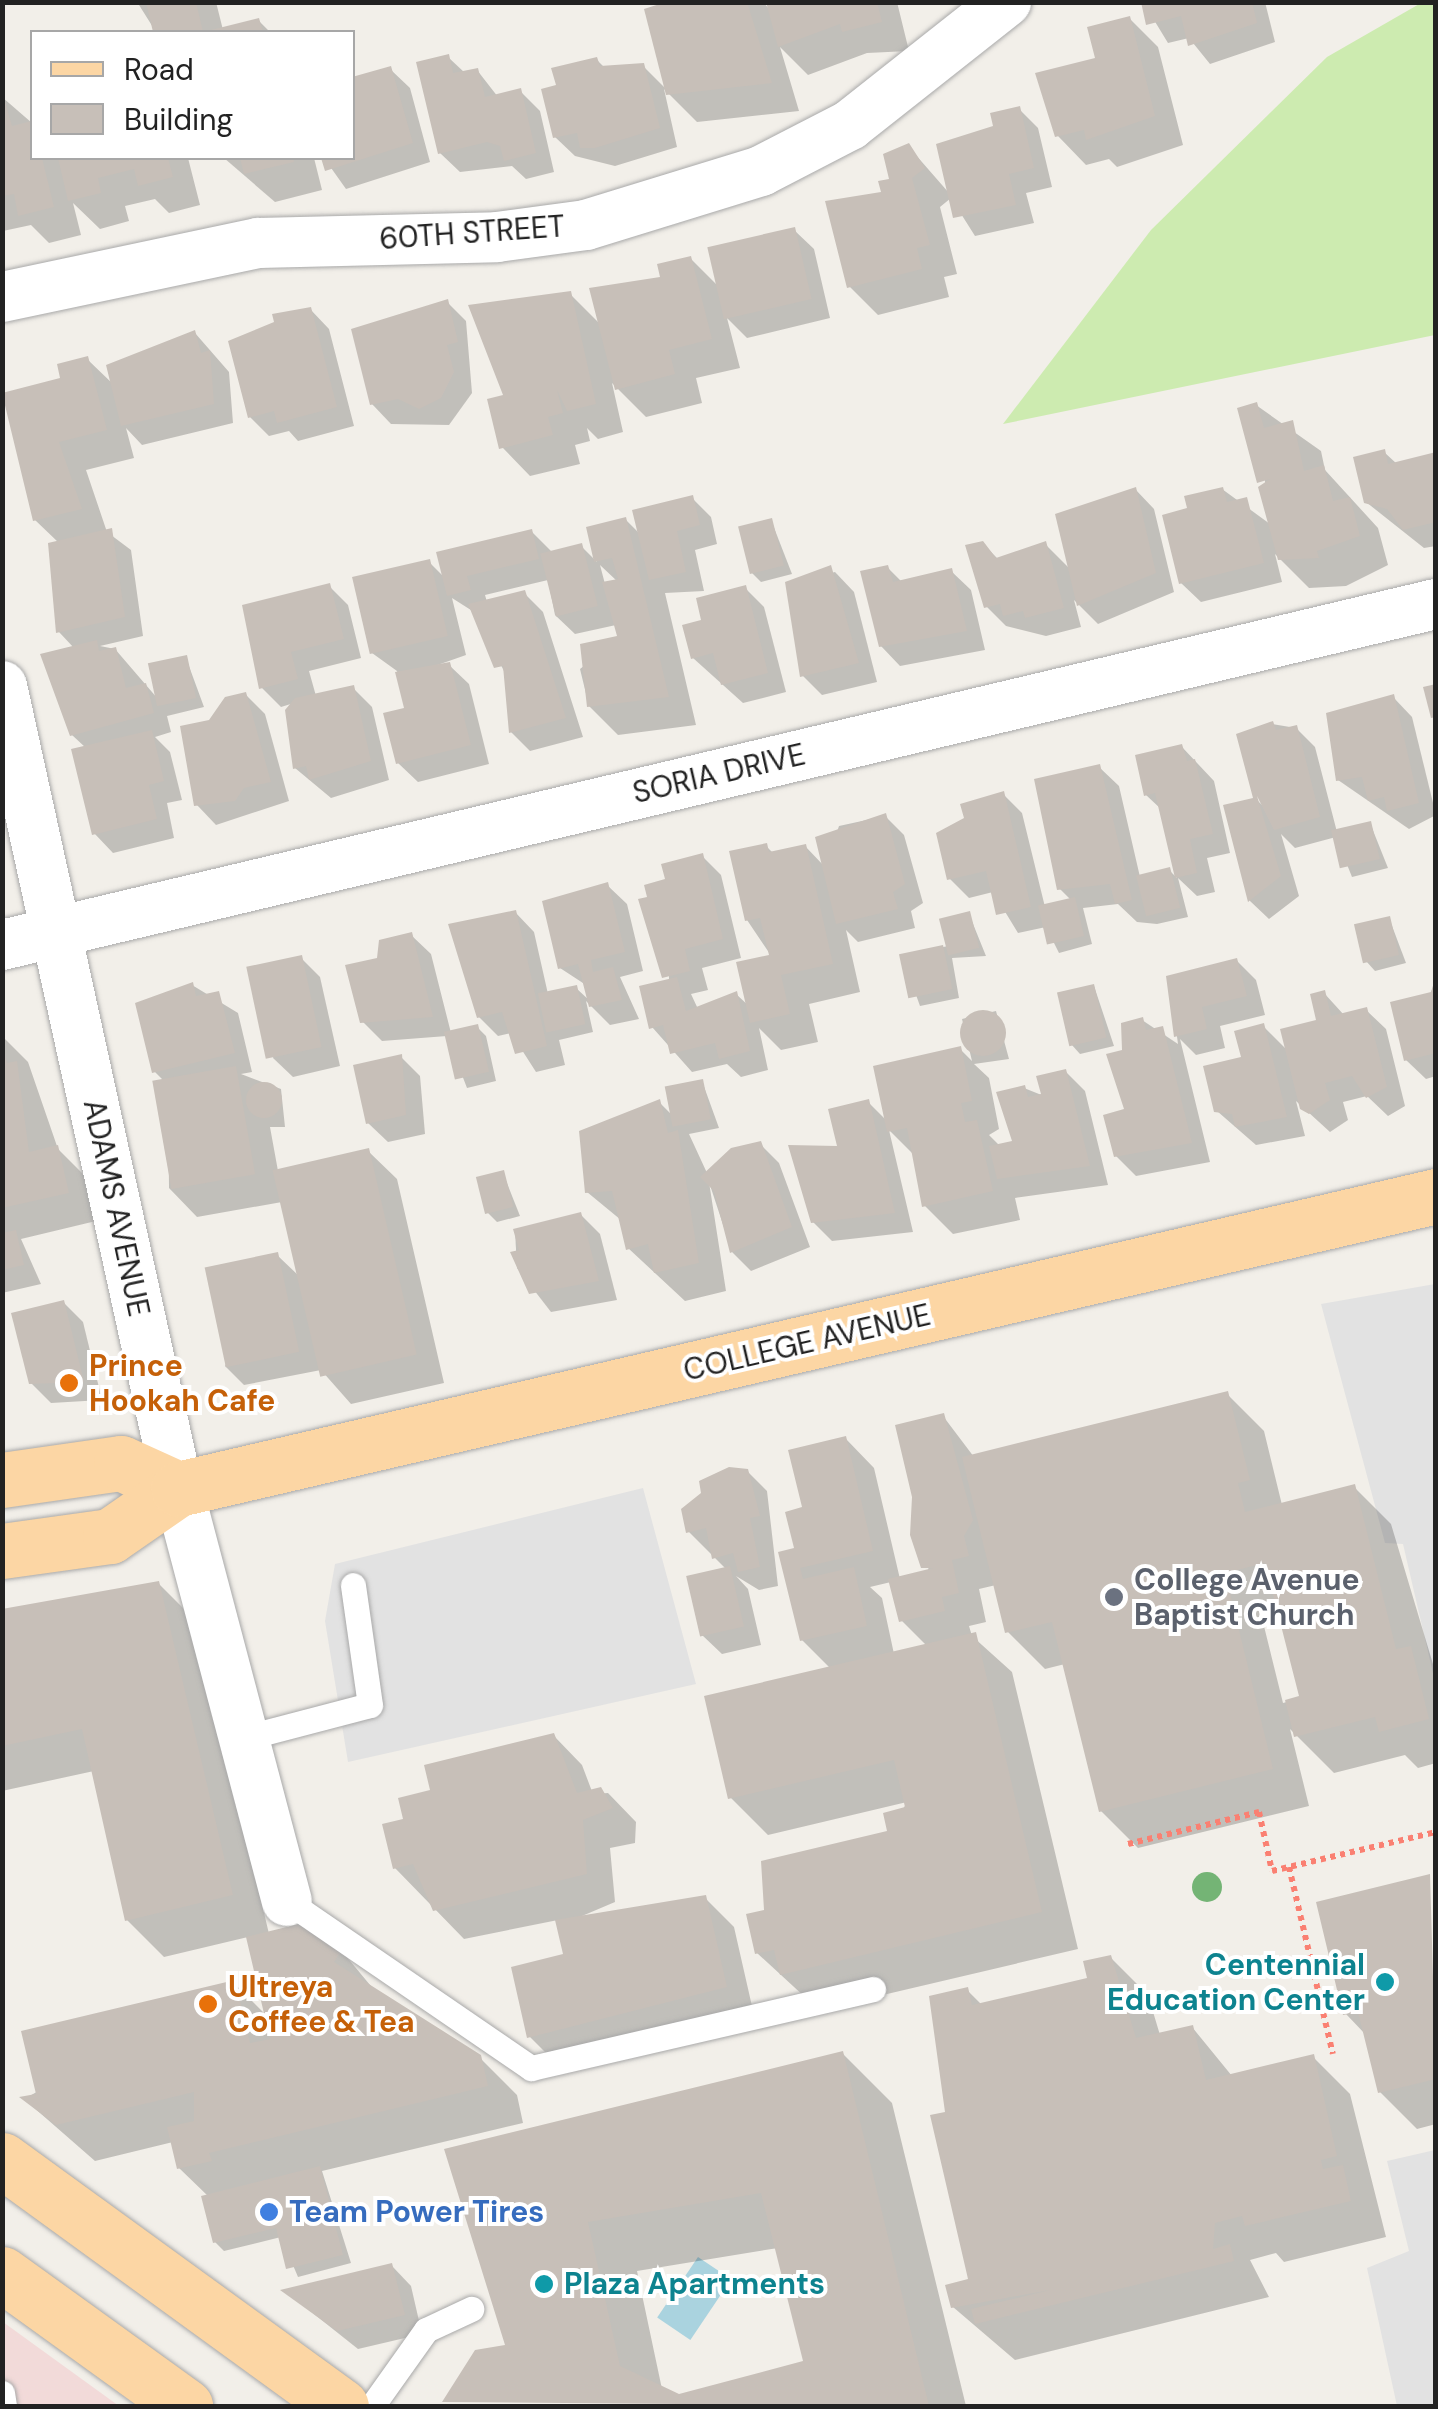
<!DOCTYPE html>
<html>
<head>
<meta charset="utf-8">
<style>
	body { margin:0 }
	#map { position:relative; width:1438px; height:2409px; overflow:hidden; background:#f2efe9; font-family:"DM Sans",sans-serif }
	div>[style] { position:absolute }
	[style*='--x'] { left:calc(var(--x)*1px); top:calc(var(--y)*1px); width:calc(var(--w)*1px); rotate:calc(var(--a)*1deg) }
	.commercial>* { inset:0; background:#f2dad9 }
	.grass>* { inset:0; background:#cdebb0 }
	.parking>* { inset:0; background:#e2e2e2 }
	.water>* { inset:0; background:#aad3df; transform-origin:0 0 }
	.shadow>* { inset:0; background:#0003 }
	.building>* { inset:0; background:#c7bfb8; transform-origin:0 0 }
	.round { border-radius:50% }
	.path>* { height:6px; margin-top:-3px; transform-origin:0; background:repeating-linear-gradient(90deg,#fa8072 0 5px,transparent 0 10px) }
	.roads { filter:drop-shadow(0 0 2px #a9a9a9) drop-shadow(0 0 2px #a9a9a9) }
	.lane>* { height:25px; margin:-12.5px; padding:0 12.5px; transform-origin:12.5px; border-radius:12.5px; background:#fff }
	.street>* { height:50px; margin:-25px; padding:0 25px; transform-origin:25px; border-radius:25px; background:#fff }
	.primary>* { height:55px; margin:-27.5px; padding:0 27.5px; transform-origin:27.5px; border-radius:27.5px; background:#fcd6a4 }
	.trees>* { width:30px; height:30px; margin:-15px; border-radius:50%; background:#74b475 }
	.dots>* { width:28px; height:28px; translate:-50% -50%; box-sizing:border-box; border:5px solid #fff; border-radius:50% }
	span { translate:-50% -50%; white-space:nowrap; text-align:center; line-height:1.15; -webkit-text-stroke:8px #fff; paint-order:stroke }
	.street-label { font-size:30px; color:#222 }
	.food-label { font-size:30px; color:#c56008; font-weight:700 }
	.left { translate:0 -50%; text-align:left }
	.worship-label { font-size:30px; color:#5b616d; font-weight:700 }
	.culture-label { font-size:30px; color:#0d838f; font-weight:700 }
	.right { translate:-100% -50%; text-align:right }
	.shop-label { font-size:30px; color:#366cbe; font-weight:700 }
	.frame { position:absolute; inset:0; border:5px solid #222; pointer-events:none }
	.legend { position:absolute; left:30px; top:30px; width:325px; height:130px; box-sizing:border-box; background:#fff; border:2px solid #a7a7a7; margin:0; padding:12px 18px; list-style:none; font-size:30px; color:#222 }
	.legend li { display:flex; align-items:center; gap:20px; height:50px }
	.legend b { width:50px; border:2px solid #a7a7a7 }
</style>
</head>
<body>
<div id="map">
	<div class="commercial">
		<i style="clip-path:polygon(3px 2322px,119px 2406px,3px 2406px)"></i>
	</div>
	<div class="grass">
		<i style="clip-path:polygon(1421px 3px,1436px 3px,1435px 335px,1003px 424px,1151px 230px,1327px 57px)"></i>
	</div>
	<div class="parking">
		<i style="clip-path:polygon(1435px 1284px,1436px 1284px,1435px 1682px,1403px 1544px,1385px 1543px,1321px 1304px)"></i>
		<i style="clip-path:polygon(643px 1488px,696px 1684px,348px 1762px,325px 1621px,335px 1564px)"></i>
		<i style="clip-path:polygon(1435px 2150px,1435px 2406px,1397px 2406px,1367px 2268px,1409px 2251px,1387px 2161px)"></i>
	</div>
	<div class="water">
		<i style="left:698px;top:2257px;width:40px;height:73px;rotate:34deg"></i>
	</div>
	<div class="shadow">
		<i style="clip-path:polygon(216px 2px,223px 30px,259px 21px,270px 32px,156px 32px,139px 5px)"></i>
		<i style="clip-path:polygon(670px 2px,763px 2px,771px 11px,769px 2px,897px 2px,909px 51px,867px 53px,808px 75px,780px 47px,799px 111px,697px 122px,664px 89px,677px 147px,615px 166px,575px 156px,555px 137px,559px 87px,596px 59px,605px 68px,643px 66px,667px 90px)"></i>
		<i style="clip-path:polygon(1143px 2px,1265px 2px,1275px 42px,1210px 64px,1189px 38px,1168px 43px)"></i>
		<i style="clip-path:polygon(1130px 19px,1158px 47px,1183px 145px,1117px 167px,1109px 159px,1086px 165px,1058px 136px)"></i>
		<i style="clip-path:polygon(448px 57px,465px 73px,477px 70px,498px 97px,520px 91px,540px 111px,554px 172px,526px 179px,512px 166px,460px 172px,440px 153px)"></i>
		<i style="clip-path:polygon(390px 69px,410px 88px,430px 162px,346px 189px,324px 158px,352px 158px)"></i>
		<i style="clip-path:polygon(2px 97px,32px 123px,32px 158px,188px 158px,200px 205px,169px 213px,155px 199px,125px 206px,129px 221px,100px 229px,73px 203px,81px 235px,49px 243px,31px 225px,3px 231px)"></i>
		<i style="clip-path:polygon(1019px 109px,1038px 128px,1052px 187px,1026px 193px,1034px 223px,975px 236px,951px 198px,940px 207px,957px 274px,944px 277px,949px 297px,878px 315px,849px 286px,908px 146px,949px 193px)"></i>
		<i style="clip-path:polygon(224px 158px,314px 158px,322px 190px,275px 202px)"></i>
		<i style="clip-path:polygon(794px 230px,814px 249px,830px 318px,747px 338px,727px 318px,740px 368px,696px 378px,702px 403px,646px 417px,612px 383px,623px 432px,598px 439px,587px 428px,590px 441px,575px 445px,580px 464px,530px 476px,502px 447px,506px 396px,570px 294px,601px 325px,592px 290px,663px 278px,690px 258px,720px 288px)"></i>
		<i style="clip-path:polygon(447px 302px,466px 321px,472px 393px,449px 425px,391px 424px,372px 404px)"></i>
		<i style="clip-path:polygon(310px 309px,329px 329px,354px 426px,298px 441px,289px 431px,269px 436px,250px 417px)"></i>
		<i style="clip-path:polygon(195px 333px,229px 372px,233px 423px,142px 445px,126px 428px,134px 458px,86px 470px,107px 532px,131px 550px,143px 636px,100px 646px,115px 649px,158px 699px,186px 658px,204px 707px,167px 716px,171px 732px,155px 737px,170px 752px,182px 800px,167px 803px,174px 838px,113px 853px,94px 833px,86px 748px,72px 735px,74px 648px,59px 632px,59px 543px,35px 520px,63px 380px,87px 359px,114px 385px)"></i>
		<i style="clip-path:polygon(1256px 405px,1321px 451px,1325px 470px,1378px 528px,1388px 565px,1346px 586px,1309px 588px,1275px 554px,1282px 582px,1201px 602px,1181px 583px,1190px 510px,1222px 489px,1270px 524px)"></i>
		<i style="clip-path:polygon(1384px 452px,1397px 464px,1436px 455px,1436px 546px,1424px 548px,1366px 502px)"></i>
		<i style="clip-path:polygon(1135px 489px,1154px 509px,1174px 592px,1098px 624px,1074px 600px,1081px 627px,1046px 636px,1006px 626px,986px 606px,982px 543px,999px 560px,1045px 544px,1070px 569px)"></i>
		<i style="clip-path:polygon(evenodd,692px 498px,711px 517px,717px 544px,695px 550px,704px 591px,665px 593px,696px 725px,618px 735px,589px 706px,580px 669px,620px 638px,616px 625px,575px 634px,555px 615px,548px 580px,485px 595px,487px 602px,524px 593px,543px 612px,583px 737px,530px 751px,511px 732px,507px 677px,474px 612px,452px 598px,466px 655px,429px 668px,449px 665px,469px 684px,489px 764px,418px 782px,398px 763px,407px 710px,397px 671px,372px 653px,429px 562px,445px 578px,532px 532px,552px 552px,581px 546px,597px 562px,589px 529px,626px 520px,641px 535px,692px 498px,600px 565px,618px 582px,605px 584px,600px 565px)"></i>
		<i style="clip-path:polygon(771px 520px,792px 574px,761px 582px,752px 573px)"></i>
		<i style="clip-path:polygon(888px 568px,903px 583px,951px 571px,971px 590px,985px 650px,900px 666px,881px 646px)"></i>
		<i style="clip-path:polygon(835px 572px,854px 592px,877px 682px,822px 695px,803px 676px,788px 584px)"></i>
		<i style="clip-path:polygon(329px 586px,348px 605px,361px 658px,309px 671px,316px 696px,353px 688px,372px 707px,389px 780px,331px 798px,295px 768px,294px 703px,281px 707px,261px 687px)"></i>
		<i style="clip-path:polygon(745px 588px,764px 607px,786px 692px,743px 703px,693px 658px,704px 622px)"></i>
		<i style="clip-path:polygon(246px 695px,265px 714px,289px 801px,216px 825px,197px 805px,211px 722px)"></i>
		<i style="clip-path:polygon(1393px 697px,1412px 717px,1436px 815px,1409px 829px,1338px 780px)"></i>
		<i style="clip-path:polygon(1272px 724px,1296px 728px,1315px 747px,1337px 832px,1370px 823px,1388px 868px,1352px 877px,1336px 837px,1295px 848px,1281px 834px,1299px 896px,1269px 919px,1250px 901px,1226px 807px,1257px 800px,1269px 812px)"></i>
		<i style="clip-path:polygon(1182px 747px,1214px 781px,1230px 853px,1207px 858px,1215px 892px,1197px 896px,1178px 878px,1188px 917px,1157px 924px,1137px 922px,1118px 904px,1083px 908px,1092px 944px,1059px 953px,1046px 927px,1018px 933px,993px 892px,969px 898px,950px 879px,1003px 794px,1022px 813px,1045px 907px,1071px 900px,1060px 889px,1099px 767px,1119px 786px,1140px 877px,1169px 870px,1177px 878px,1162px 810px,1146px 795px)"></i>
		<i style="clip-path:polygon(885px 816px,904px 835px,923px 903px,911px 911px,915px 928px,858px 942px,846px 930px,860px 992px,809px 1004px,818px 1042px,781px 1050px,759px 1028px,768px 1070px,741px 1077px,727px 1064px,692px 1072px,652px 1027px,669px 982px,668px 881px,702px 856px,721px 875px,741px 958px,702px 968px,708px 990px,691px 994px,698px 1009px,736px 994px,749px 1006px,772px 957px,747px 920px,766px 846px,774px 854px,805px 846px,825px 867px,839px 826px)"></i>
		<i style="clip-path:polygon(607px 885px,627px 904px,643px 971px,620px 977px,639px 1019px,610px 1025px,586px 1001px,593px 1032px,559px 1040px,565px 1065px,536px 1072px,511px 1033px,498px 1036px,479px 1017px,515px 912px,534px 932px,548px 994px,576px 988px,590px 1001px,586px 985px,560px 968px)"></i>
		<i style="clip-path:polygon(969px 914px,986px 956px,952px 958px,959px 998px,920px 1006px,902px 956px,948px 946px)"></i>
		<i style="clip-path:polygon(1389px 918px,1406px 963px,1375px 971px,1366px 961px)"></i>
		<i style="clip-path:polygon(411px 935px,431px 954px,451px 1033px,477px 1027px,486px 1036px,496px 1081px,467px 1088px,447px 1036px,382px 1041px,362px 1021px,379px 960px)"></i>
		<i style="clip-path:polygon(301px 958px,320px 977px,340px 1066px,293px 1077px,273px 1058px)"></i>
		<i style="clip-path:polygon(1237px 961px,1256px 980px,1265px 1015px,1220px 1026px,1225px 1048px,1196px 1055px,1180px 1039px,1210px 1162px,1136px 1176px,1116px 1156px,1127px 1111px,1125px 1052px,1142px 1020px,1178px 1044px,1169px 978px)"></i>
		<i style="clip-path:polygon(1436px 979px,1436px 1076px,1426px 1079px,1406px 1060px)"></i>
		<i style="clip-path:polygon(192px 985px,238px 1013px,252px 1072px,241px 1074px,281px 1089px,285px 1127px,270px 1127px,278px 1171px,368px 1151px,397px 1179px,444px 1383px,351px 1404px,321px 1370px,244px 1385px,225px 1366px,277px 1255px,299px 1276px,282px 1202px,197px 1217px,169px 1188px,168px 1085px,155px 1072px)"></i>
		<i style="clip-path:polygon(1094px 986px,1114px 1046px,1080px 1054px,1071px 1044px)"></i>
		<i style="clip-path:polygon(1324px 993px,1344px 1015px,1366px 1010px,1386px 1029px,1405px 1106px,1388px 1116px,1367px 1096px,1343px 1102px,1348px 1120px,1330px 1132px,1296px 1101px,1305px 1136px,1256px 1145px,1217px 1111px,1263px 1026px,1288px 1051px,1319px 1022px)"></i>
		<i style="clip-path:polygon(996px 1011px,1009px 1059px,974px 1064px,989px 1078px,999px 1129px,989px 1135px,1000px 1146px,1015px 1142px,1024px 1088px,1044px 1096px,1066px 1072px,1085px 1091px,1108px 1185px,1015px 1198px,1020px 1220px,953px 1234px,924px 1205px,915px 1156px,889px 1130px,913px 1232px,832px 1241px,813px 1222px,868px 1102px,888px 1122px,960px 1049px,972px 1061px,962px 1019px)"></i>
		<i style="clip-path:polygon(2px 1036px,28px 1062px,58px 1149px,86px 1177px,96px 1221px,21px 1239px,41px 1284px,2px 1293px)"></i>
		<i style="clip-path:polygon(401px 1057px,420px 1076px,425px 1134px,388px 1142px,368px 1123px)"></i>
		<i style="clip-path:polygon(702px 1081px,719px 1128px,689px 1134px,707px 1173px,760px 1144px,779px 1163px,810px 1247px,751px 1271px,732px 1252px,709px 1182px,726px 1291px,685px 1301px,628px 1248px,621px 1220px,587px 1192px,659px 1102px,673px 1116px)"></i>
		<i style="clip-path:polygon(503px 1173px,520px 1216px,497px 1222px,488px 1213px)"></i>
		<i style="clip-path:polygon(580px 1214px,600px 1234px,617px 1300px,551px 1312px,517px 1268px,515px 1231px)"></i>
		<i style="clip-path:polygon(64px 1303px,83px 1322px,102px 1400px,51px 1403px,31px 1383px)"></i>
		<i style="clip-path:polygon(evenodd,1227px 1394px,1264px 1431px,1282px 1505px,1354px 1487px,1391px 1524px,1436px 1674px,1436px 1763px,1418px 1768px,1405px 1755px,1334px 1773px,1290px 1729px,1309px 1806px,1138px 1848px,1101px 1811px,1065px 1664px,1045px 1669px,1008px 1632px,996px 1585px,979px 1589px,986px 1622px,969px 1626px,972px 1636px,1012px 1672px,1078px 1949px,819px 2010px,757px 1953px,766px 1912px,890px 1833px,907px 1802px,768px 1835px,731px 1798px,831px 1669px,802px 1640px,797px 1550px,805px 1509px,846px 1439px,874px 1468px,900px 1579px,928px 1572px,943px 1416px,974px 1457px,1227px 1394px,891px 1582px,901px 1620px,927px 1646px,894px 1654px,882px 1598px,870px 1587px,891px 1582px,1227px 1394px,1278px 1605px,1302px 1698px,1283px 1703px,1260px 1610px,1278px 1605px)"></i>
		<i style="clip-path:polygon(748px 1472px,767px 1491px,778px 1586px,759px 1590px,736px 1576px,748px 1589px,761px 1645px,722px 1654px,702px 1635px,727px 1570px,689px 1532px)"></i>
		<i style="clip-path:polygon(159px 1584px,196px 1621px,269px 1934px,341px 1950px,375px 1991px,479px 2057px,517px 2095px,523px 2123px,322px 2171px,351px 2263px,298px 2277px,281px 2237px,224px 2251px,215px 2242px,209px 2197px,179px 2168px,173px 2142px,95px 2161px,24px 2099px,234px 1983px,267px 2016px,248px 1937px,164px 1957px,127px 1920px,94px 1771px,2px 1791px,2px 1614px)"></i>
		<i style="clip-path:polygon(554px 1736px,582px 1765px,593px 1794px,608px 1793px,636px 1822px,635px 1843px,610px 1848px,615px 1902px,582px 1916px,705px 1898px,734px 1927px,754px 2015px,558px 2065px,529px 2036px,566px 1956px,558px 1920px,464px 1939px,395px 1868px,406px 1821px,433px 1792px)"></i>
		<i style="clip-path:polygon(1429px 1877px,1436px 2124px,1417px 2129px,1380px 2092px,1366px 2035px,1346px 2014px)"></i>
		<i style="clip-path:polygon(1111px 1958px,1148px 1995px,1160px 2035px,1192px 2027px,1232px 2076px,1313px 2057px,1350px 2094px,1386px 2237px,1284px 2262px,1276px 2253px,1250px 2260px,1269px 2297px,1015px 2360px,953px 2307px,972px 2280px,948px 2113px,967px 1990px,982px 2005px,1090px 1979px)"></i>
		<i style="clip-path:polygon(evenodd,842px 2053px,892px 2103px,966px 2406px,445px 2401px,509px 2347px,447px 2151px,842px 2053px,778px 2248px,806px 2363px,679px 2397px,662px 2389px,637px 2271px,778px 2248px)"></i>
		<i style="clip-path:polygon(392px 2266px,411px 2286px,422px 2334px,358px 2349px,285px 2291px)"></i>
	</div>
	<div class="building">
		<i style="clip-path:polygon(146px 2px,196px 2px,203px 32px,153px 32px)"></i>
		<i style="clip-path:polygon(666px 2px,747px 2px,772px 83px,666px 95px,644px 9px)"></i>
		<i style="clip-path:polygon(766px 2px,877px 2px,882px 22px,842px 32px,840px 24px,778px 47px)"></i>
		<i style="clip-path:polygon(1141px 2px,1252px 2px,1257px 23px,1188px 46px,1181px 16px,1146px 25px)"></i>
		<i style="clip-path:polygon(1130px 16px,1155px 116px,1086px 140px,1084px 130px,1055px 137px,1035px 73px,1095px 58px,1087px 27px)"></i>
		<i style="clip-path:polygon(259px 18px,263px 32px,207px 32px,207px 31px)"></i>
		<i style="clip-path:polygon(449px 54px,453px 73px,478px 68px,485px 97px,521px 88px,536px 153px,504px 161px,500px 146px,487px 142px,438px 154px,416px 62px)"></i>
		<i style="clip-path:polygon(597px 57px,600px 66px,644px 63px,660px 128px,595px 148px,580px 148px,577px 133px,553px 138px,541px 89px,556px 85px,551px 68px)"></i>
		<i style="clip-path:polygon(391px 66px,413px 143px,325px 171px,321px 158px,352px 158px,352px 77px)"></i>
		<i style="clip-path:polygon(2px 91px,12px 126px,32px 121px,32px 158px,42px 158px,54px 207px,18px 216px,14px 194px,2px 196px)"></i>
		<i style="clip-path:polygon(1020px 106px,1034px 168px,1009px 174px,1016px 205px,953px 218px,936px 144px,993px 126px,990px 113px)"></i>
		<i style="clip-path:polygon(909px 143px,925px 168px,912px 178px,930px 245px,917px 248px,922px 269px,847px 288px,825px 201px,881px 192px,878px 181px,889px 179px,883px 154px)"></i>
		<i style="clip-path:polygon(58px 158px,168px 158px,173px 177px,138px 186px,134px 169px,98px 178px,101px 193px,68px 201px)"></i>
		<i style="clip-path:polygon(240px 158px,293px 158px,294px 162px,244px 174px)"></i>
		<i style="left:795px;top:227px;width:74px;height:90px;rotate:77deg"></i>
		<i style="clip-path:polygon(691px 256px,712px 339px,669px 350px,675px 374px,615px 390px,589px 288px,660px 277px,657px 264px)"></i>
		<i style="clip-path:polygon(571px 291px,596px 404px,567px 411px,557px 390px,563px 413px,548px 417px,553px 435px,499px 449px,487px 399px,503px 395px,468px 305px)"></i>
		<i style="clip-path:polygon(448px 299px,458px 342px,447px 345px,454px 372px,441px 398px,419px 409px,398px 399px,370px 405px,351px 329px)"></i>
		<i style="clip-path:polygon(311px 307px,337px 407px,277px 423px,274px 411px,248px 418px,228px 341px,274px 322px,272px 314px)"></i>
		<i style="clip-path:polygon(195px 330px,201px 353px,210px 350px,214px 404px,121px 426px,106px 365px)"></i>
		<i style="clip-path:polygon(88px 356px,107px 430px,59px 442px,82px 509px,33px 521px,2px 393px,60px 378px,57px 364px)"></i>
		<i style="clip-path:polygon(1257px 402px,1264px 428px,1293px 420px,1304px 471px,1324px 465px,1333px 501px,1350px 497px,1360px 536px,1317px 551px,1319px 558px,1278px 560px,1258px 487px,1270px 479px,1257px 483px,1237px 408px)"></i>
		<i style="clip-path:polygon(1385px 449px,1388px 464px,1436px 452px,1436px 522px,1403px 530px,1387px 509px,1364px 503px,1353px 457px)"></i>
		<i style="clip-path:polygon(1136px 487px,1156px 573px,1077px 606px,1055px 514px)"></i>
		<i style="clip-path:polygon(1223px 487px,1227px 502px,1247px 497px,1264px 563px,1179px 584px,1162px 515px,1187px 508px,1184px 496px)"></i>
		<i style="clip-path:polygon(693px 495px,700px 525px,677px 531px,686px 572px,649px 580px,632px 510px)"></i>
		<i style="clip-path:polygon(626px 517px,669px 697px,587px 707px,580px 644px,617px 636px,602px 582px,618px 579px,612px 558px,594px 562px,586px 527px)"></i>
		<i style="left:772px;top:518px;width:49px;height:35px;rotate:76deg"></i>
		<i style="clip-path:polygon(112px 528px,125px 617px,56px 633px,48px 543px)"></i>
		<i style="clip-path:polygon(532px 529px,539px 559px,467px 576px,471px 590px,447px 596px,436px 552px)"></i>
		<i style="clip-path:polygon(983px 541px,996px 558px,1046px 541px,1064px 608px,1025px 618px,1023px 611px,1003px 616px,1000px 604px,984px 608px,965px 545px)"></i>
		<i style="left:582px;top:543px;width:65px;height:43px;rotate:76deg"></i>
		<i style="left:430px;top:559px;width:79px;height:80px;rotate:77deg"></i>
		<i style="clip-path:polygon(831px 565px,859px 663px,800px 677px,785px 582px)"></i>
		<i style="clip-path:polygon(888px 565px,893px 582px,952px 568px,967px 631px,879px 647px,860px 571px)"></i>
		<i style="clip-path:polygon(330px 583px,344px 639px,291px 652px,298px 679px,259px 689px,242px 605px)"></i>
		<i style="clip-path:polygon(746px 585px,768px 673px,721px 685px,713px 653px,691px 659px,682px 625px,701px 620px,696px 598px)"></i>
		<i style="clip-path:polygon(525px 590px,566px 718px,509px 733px,503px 666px,494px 668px,468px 604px)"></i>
		<i style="clip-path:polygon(97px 640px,99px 651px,116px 647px,126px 688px,146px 683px,154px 713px,70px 736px,40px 654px)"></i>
		<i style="left:187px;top:655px;width:44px;height:40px;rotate:78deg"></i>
		<i style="clip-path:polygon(450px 662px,471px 745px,396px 764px,383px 713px,404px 708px,395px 672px)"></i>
		<i style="clip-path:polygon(1436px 684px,1436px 717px,1431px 718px,1423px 687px)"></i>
		<i style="clip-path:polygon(354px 685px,371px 761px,309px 780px,306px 766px,293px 769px,285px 710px,295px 698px)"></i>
		<i style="clip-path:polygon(246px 692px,271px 782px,244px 788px,235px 801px,194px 806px,180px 726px,209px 720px,225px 697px)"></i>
		<i style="clip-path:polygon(1394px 694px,1419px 803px,1387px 811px,1384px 797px,1368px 801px,1362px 777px,1336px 781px,1326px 713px)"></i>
		<i style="clip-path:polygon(1273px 721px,1276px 730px,1297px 725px,1320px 817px,1274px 830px,1257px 796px,1281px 876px,1248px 902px,1223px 805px,1253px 798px,1236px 734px)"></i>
		<i style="clip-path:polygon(152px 730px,164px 781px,149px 785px,157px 819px,92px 835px,71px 749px)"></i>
		<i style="clip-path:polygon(1182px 744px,1187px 761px,1195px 759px,1213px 834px,1190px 839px,1197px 873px,1175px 878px,1155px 793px,1144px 796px,1135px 755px)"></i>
		<i style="clip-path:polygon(1100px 764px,1132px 900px,1115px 904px,1110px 884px,1057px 890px,1034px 779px)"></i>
		<i style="clip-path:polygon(1004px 791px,1031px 907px,996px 915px,986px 871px,947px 880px,936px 833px,964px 818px,960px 804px)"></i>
		<i style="clip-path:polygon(886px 813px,905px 884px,893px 892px,898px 909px,836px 924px,815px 837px)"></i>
		<i style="left:1371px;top:821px;width:39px;height:41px;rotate:77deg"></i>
		<i style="clip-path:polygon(767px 843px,769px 852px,806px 844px,833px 964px,781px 975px,790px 1014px,750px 1023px,736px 962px,769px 955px,760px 918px,745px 921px,729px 851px)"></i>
		<i style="clip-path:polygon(703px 853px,723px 939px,685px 949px,690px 971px,662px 978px,638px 899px,647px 897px,644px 885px,665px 879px,661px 864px)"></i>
		<i style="left:1170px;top:867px;width:42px;height:35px;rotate:76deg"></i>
		<i style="clip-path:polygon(608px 882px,625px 952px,591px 960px,593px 972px,613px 967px,622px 1000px,589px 1007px,578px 964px,558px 969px,542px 901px)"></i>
		<i style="left:1075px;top:897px;width:40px;height:38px;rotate:77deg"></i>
		<i style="clip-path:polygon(516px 910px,547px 1046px,515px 1054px,502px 1012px,477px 1018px,448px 924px)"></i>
		<i style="left:970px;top:911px;width:38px;height:32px;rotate:76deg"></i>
		<i style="left:1390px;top:916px;width:40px;height:37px;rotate:77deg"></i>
		<i style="clip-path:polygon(412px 932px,433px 1017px,360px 1023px,345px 965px,377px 958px,379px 940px)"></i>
		<i style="left:943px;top:945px;width:45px;height:45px;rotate:78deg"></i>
		<i style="left:302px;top:955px;width:94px;height:57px;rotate:78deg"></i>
		<i style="clip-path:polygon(1237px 958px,1247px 996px,1202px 1007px,1207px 1029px,1174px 1037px,1166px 976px)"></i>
		<i style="clip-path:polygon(1436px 976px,1436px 1053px,1404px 1061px,1390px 1002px,1431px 992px)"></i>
		<i style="clip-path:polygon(677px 977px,686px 1011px,737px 991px,750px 1051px,719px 1059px,715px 1043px,670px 1054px,663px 1025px,649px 1029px,639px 986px)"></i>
		<i style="clip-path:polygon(193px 982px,196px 996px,219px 991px,235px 1053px,152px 1073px,135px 1003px)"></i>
		<i style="left:1094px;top:984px;width:55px;height:38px;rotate:77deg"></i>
		<i style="left:577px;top:985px;width:40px;height:40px;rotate:78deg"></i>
		<i style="clip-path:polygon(1325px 990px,1331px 1016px,1367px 1007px,1387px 1087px,1366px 1098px,1352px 1076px,1325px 1083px,1330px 1100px,1309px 1114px,1300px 1109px,1280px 1029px,1316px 1020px,1310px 994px)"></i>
		<i class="round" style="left:960px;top:1010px;width:46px;height:46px"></i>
		<i style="clip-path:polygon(1143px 1017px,1146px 1030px,1163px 1026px,1192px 1143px,1114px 1157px,1103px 1115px,1124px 1109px,1106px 1054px,1122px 1050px,1121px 1023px)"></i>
		<i style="clip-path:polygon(1264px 1023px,1287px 1117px,1235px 1127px,1232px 1114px,1214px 1112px,1203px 1066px,1241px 1057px,1234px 1031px)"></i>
		<i style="left:478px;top:1024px;width:49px;height:35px;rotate:77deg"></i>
		<i style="clip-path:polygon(961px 1046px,972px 1101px,961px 1103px,965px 1122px,977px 1120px,993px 1191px,922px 1207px,907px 1128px,887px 1132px,873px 1066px)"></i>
		<i style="clip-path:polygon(2px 1048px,7px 1063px,17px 1061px,29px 1152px,58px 1145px,69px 1193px,2px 1208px)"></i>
		<i style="clip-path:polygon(402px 1054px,406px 1115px,366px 1124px,353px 1065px)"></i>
		<i style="left:236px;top:1066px;width:110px;height:85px;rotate:80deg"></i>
		<i style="clip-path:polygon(1066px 1069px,1090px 1166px,997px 1179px,989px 1146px,1012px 1141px,996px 1092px,1025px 1085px,1028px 1097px,1041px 1094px,1036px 1076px)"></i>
		<i style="left:703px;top:1079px;width:41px;height:39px;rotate:79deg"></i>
		<i class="round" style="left:246px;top:1082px;width:36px;height:36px"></i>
		<i style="clip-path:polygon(660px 1099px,668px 1133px,678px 1130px,699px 1263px,654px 1273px,648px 1244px,626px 1250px,612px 1191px,585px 1193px,579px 1131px)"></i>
		<i style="clip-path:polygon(869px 1099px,895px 1213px,811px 1223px,788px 1145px,837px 1146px,828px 1109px)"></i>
		<i style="clip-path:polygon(761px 1141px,792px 1227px,730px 1253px,714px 1191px,700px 1177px,731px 1148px)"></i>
		<i style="left:369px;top:1148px;width:212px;height:99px;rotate:77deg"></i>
		<i style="left:504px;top:1170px;width:38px;height:29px;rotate:76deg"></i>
		<i style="clip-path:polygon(581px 1212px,599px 1281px,529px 1294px,510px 1252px,519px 1250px,513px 1229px)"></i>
		<i style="clip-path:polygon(16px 1230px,24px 1265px,2px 1270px,2px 1233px)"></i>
		<i style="left:278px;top:1252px;width:102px;height:75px;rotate:78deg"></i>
		<i style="clip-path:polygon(64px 1300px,84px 1382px,29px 1384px,11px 1313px)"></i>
		<i style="clip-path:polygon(1228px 1391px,1250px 1480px,1238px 1483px,1245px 1512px,1355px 1484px,1396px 1649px,1411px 1646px,1429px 1719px,1379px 1732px,1375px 1717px,1294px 1737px,1285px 1700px,1299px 1696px,1265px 1563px,1225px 1573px,1273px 1769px,1099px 1812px,1052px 1622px,1005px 1633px,962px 1457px)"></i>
		<i style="clip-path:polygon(944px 1413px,973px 1520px,964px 1536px,969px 1556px,952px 1560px,959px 1593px,942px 1597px,945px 1611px,899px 1622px,888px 1579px,933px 1568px,921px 1568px,910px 1535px,912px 1497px,895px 1425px)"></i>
		<i style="clip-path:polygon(846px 1436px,873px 1551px,800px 1568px,803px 1579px,854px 1567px,867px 1626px,800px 1641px,778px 1552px,794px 1548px,785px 1512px,802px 1507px,788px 1450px)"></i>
		<i style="clip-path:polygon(729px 1467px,748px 1469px,760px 1516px,750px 1518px,760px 1567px,738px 1572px,733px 1553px,712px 1559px,706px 1528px,686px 1533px,681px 1509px,701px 1493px,699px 1481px)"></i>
		<i style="left:730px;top:1566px;width:62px;height:45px;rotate:77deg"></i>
		<i style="clip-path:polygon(159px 1581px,233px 1895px,125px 1921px,82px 1729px,2px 1746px,2px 1609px)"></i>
		<i style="clip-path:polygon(976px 1632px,1042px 1912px,780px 1975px,774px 1950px,755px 1954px,746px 1914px,764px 1910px,761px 1861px,887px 1831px,883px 1813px,905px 1807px,894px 1760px,728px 1799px,704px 1696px)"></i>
		<i style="clip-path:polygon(554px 1733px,577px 1793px,601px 1787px,613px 1808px,583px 1820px,587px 1874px,433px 1911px,413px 1864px,393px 1869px,382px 1824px,403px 1819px,398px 1798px,430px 1790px,424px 1765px)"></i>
		<i style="clip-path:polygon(1430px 1874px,1436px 2079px,1378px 2093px,1358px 2012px,1343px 2015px,1316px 1902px)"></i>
		<i style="clip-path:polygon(706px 1895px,727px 1987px,527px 2038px,511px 1967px,563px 1954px,555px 1920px)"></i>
		<i style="clip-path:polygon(303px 1923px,343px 1948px,334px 1962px,481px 2055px,488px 2086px,209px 2153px,212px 2161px,177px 2169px,167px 2127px,194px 2121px,194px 2092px,56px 2125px,19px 2097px,36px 2094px,21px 2031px,235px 1980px,250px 2043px,270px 2039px,246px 1937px)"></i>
		<i style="clip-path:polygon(1111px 1955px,1136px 2038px,1193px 2025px,1206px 2080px,1314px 2054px,1337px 2156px,1321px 2160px,1323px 2169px,1343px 2165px,1351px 2201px,1245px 2226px,1242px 2216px,1215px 2223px,1213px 2249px,1230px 2244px,1234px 2261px,975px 2324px,971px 2309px,1050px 2290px,951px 2308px,945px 2285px,968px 2279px,930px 2115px,945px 2112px,929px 1996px,968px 1987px,972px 2005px,1087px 1978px,1083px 1961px)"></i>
		<i style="clip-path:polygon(evenodd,843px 2051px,929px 2406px,442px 2402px,475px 2350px,505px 2345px,444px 2149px,843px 2051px,761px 2193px,803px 2361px,679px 2394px,620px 2366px,588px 2222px,761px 2193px)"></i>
		<i style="clip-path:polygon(320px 2166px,343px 2255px,286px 2269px,276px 2228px,213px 2243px,201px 2196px)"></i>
		<i style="clip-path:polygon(392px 2263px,405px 2315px,337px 2331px,280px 2290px)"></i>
	</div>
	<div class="path">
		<i style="--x:1128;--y:1844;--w:135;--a:-13.7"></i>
		<i style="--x:1259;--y:1812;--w:60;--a:77.6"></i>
		<i style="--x:1272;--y:1871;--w:169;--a:-13.4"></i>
		<i style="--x:1289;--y:1867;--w:192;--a:76.8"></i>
	</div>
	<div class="roads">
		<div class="lane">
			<i style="--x:244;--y:1738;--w:130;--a:-14.7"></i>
			<i style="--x:370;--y:1705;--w:121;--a:-98.1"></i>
			<i style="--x:287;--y:1901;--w:296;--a:34.4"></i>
			<i style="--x:531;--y:2068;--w:351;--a:-13"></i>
			<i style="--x:2;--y:2393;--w:13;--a:81"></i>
			<i style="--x:372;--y:2406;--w:93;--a:-54.6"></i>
			<i style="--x:426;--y:2330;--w:50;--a:-25"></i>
		</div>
		<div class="street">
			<i style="--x:2;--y:297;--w:262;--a:-11.9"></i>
			<i style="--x:258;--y:243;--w:239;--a:-1.4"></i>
			<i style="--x:497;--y:237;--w:90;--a:-7.7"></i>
			<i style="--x:586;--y:225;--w:183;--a:-17.1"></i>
			<i style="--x:761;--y:171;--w:100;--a:-27.3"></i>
			<i style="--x:850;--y:125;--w:199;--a:-38.3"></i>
			<i style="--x:2;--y:686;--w:822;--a:77.64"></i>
			<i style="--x:178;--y:1489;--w:426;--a:75.2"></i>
			<i style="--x:2;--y:945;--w:1474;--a:-13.38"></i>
		</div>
		<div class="primary">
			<i style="--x:2;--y:1480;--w:120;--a:-8.1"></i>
			<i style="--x:121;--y:1463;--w:63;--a:24.5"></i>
			<i style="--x:2;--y:1551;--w:109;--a:-7.9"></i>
			<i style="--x:110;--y:1536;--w:83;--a:-34.7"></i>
			<i style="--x:178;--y:1489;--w:1292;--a:-13.11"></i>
			<i style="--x:2;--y:2160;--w:419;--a:36"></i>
			<i style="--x:2;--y:2274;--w:226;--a:35.8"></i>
		</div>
	</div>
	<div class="trees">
		<i style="left:1207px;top:1887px"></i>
	</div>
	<div class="dots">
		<i style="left:69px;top:1383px;background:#e8710a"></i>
		<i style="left:1114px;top:1597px;background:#6b7280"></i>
		<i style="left:1385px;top:1982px;background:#0f9aa8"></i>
		<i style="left:208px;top:2004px;background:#e8710a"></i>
		<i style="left:269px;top:2212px;background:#3f7fe0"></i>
		<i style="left:544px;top:2284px;background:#0f9aa8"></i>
	</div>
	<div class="street-label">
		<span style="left:472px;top:233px;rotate:-4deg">60TH STREET</span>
		<span style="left:719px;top:774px;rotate:-13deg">SORIA DRIVE</span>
		<span style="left:116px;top:1208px;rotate:78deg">ADAMS AVENUE</span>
		<span style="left:807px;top:1343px;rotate:-13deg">COLLEGE AVENUE</span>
	</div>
	<div class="food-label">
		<span class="left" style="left:89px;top:1383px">Prince<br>Hookah Cafe</span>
		<span class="left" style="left:228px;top:2004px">Ultreya<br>Coffee &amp; Tea</span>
	</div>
	<div class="worship-label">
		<span class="left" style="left:1134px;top:1597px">College Avenue<br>Baptist Church</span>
	</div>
	<div class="culture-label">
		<span class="right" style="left:1365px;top:1982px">Centennial<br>Education Center</span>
		<span class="left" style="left:564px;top:2284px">Plaza Apartments</span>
	</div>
	<div class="shop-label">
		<span class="left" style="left:289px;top:2212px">Team Power Tires</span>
	</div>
	<div class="frame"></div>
	<ul class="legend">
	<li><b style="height:12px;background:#fcd6a4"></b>Road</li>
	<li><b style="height:28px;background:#c7bfb8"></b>Building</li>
	</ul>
</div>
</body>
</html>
